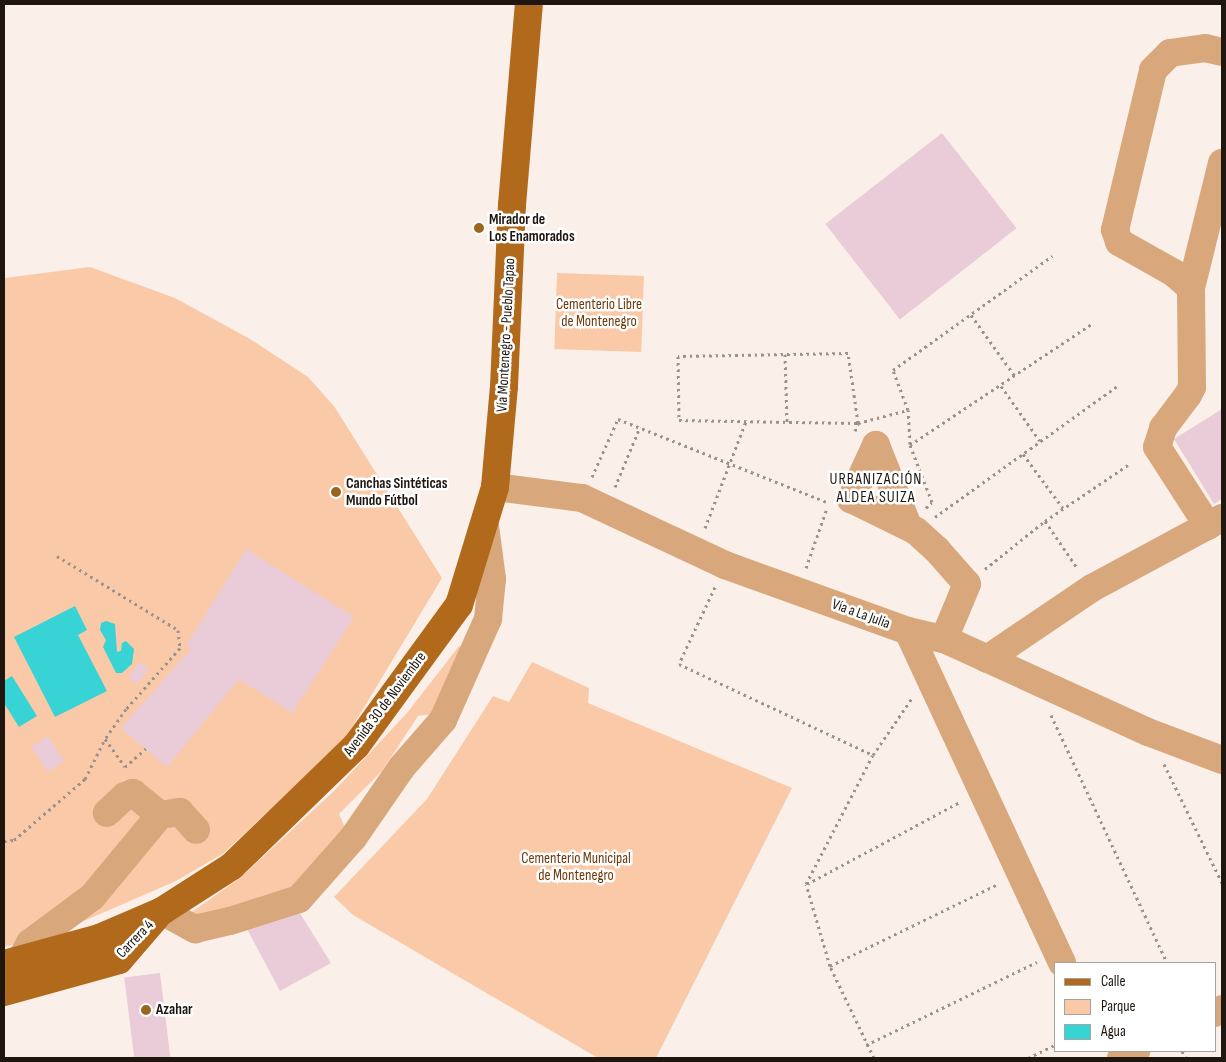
<!DOCTYPE html>
<html>
<head>
<meta charset="utf-8">
<style>
	body { margin:0 }
	#map { position:relative; width:1226px; height:1062px; overflow:hidden; background:#fbf0e9; font-family:"Sofia Sans Condensed",sans-serif }
	div>[style] { position:absolute }
	[style*='--x'] { left:calc(var(--x)*1px); top:calc(var(--y)*1px); width:calc(var(--w)*1px); rotate:calc(var(--a)*1deg) }
	.green>* { inset:0; background:#fac9a8; transform-origin:0 0 }
	.water>* { inset:0; background:#38d3d4 }
	.building>* { inset:0; background:#eaccd9; transform-origin:0 0 }
	.path>* { height:3px; margin-top:-1.5px; transform-origin:0; background:repeating-linear-gradient(90deg,#9c928b 0 2.5px,transparent 0 6.5px) }
	.minor>* { height:28px; margin:-14px; padding:0 14px; transform-origin:14px; border-radius:14px; background:#d9a77c }
	.major>* { height:28px; margin:-14px; padding:0 14px; transform-origin:14px; border-radius:14px; background:#b16a1c }
	.dots>* { width:14px; height:14px; translate:-50% -50%; box-sizing:border-box; border:2px solid #fff; border-radius:50% }
	span { translate:-50% -50%; white-space:nowrap; text-align:center; line-height:1.15; -webkit-text-stroke:5px #fff; paint-order:stroke }
	.poi-label { font-size:15px; color:#1f160f; font-weight:700 }
	.left { translate:0 -50%; text-align:left }
	.park-label { font-size:15px; color:#6d390a }
	.street-label { font-size:15px; color:#1f160f }
	.neighbourhood-label { font-size:16px; color:#1f160f; letter-spacing:1px }
	.frame { position:absolute; inset:0; border:5px solid #1f160f; pointer-events:none }
	.legend { position:absolute; left:1054px; top:962px; width:162px; height:90px; box-sizing:border-box; background:#fff; border:1px solid #a5a29f; margin:0; padding:6px 9px; list-style:none; font-size:15px; color:#1f160f }
	.legend li { display:flex; align-items:center; gap:10px; height:25px }
	.legend b { width:25px; border:1px solid #a5a29f }
</style>
</head>
<body>
<div id="map">
	<div class="green">
		<i style="clip-path:polygon(90px 267px,175px 298px,250px 339px,308px 377px,334px 406px,442px 578px,345px 739px,224px 853px,176px 881px,54px 934px,4px 947px,4px 278px)"></i>
		<i style="left:557px;top:273px;width:87px;height:76px;rotate:2deg"></i>
		<i style="clip-path:polygon(459px 646px,467px 651px,439px 713px,418px 716px,382px 771px,339px 814px,347px 832px,289px 895px,199px 920px,189px 914px,240px 878px,334px 791px,407px 713px)"></i>
		<i style="clip-path:polygon(532px 662px,589px 688px,588px 703px,792px 788px,656px 1058px,598px 1058px,353px 915px,334px 897px,427px 799px,493px 696px,509px 702px)"></i>
	</div>
	<div class="water">
		<i style="clip-path:polygon(75px 606px,87px 630px,78px 635px,107px 691px,55px 717px,14px 637px)"></i>
		<i style="clip-path:polygon(106px 621px,115px 624px,117px 652px,121px 651px,122px 643px,126px 641px,134px 649px,132px 664px,122px 673px,116px 673px,103px 647px,106px 640px,100px 630px,101px 623px)"></i>
		<i style="clip-path:polygon(12px 676px,37px 716px,19px 727px,4px 703px,4px 681px)"></i>
	</div>
	<div class="building">
		<i style="left:942px;top:133px;width:121px;height:148px;rotate:52deg"></i>
		<i style="clip-path:polygon(1222px 409px,1222px 499px,1214px 504px,1174px 439px)"></i>
		<i style="clip-path:polygon(246px 549px,354px 617px,292px 713px,239px 679px,167px 767px,121px 728px,191px 649px,186px 646px)"></i>
		<i style="left:140px;top:662px;width:11px;height:19px;rotate:38deg"></i>
		<i style="left:48px;top:736px;width:30px;height:20px;rotate:57deg"></i>
		<i style="clip-path:polygon(298px 910px,331px 963px,280px 991px,247px 929px)"></i>
		<i style="left:160px;top:973px;width:86px;height:36px;rotate:83deg"></i>
	</div>
	<div class="path">
		<i style="--x:971;--y:315;--w:75;--a:54.2"></i>
		<i style="--x:785;--y:354;--w:68;--a:88.3"></i>
		<i style="--x:1001;--y:386;--w:67;--a:54.7"></i>
		<i style="--x:855;--y:431;--w:9;--a:-69"></i>
		<i style="--x:858;--y:423;--w:71;--a:-98.1"></i>
		<i style="--x:848;--y:353;--w:170;--a:179"></i>
		<i style="--x:678;--y:356;--w:64;--a:89.1"></i>
		<i style="--x:679;--y:420;--w:179;--a:1"></i>
		<i style="--x:858;--y:423;--w:52;--a:-14.6"></i>
		<i style="--x:910;--y:444;--w:34;--a:-93"></i>
		<i style="--x:908;--y:410;--w:43;--a:-110.6"></i>
		<i style="--x:893;--y:370;--w:196;--a:-35.6"></i>
		<i style="--x:1023;--y:454;--w:67;--a:53.5"></i>
		<i style="--x:592;--y:477;--w:64;--a:-65.9"></i>
		<i style="--x:618;--y:419;--w:225;--a:21.7"></i>
		<i style="--x:615;--y:487;--w:65;--a:-67.4"></i>
		<i style="--x:926;--y:508;--w:8;--a:-45"></i>
		<i style="--x:932;--y:502;--w:61;--a:-111.1"></i>
		<i style="--x:910;--y:445;--w:220;--a:-33.7"></i>
		<i style="--x:935;--y:517;--w:226;--a:-35.7"></i>
		<i style="--x:1045;--y:521;--w:58;--a:55.5"></i>
		<i style="--x:705;--y:528;--w:115;--a:-69"></i>
		<i style="--x:57;--y:556;--w:142;--a:31.4"></i>
		<i style="--x:178;--y:630;--w:18;--a:84"></i>
		<i style="--x:180;--y:648;--w:81;--a:131.5"></i>
		<i style="--x:126;--y:709;--w:37;--a:125"></i>
		<i style="--x:806;--y:568;--w:64;--a:-70.7"></i>
		<i style="--x:985;--y:569;--w:77;--a:-38.7"></i>
		<i style="--x:1045;--y:521;--w:100;--a:-34"></i>
		<i style="--x:715;--y:587;--w:85;--a:115.1"></i>
		<i style="--x:679;--y:664;--w:214;--a:25.1"></i>
		<i style="--x:1051;--y:715;--w:274;--a:64.9"></i>
		<i style="--x:1164;--y:764;--w:132;--a:64"></i>
		<i style="--x:4;--y:841;--w:10;--a:-6"></i>
		<i style="--x:14;--y:840;--w:94;--a:-40.7"></i>
		<i style="--x:85;--y:779;--w:45;--a:-63.4"></i>
		<i style="--x:105;--y:739;--w:34;--a:54"></i>
		<i style="--x:125;--y:767;--w:28;--a:-42"></i>
		<i style="--x:807;--y:884;--w:174;--a:-28.2"></i>
		<i style="--x:830;--y:966;--w:187;--a:-26"></i>
		<i style="--x:866;--y:1045;--w:190;--a:-25.9"></i>
		<i style="--x:1182;--y:1051;--w:8;--a:60"></i>
		<i style="--x:874;--y:1058;--w:102;--a:-115.6"></i>
		<i style="--x:830;--y:966;--w:85;--a:-106.3"></i>
		<i style="--x:806;--y:884;--w:145;--a:-62.6"></i>
		<i style="--x:873;--y:755;--w:69;--a:-55.6"></i>
		<i style="--x:1028;--y:1058;--w:30;--a:-26"></i>
	</div>
	<div class="minor">
		<i style="--x:1191;--y:288;--w:23;--a:-139"></i>
		<i style="--x:1174;--y:273;--w:63;--a:-150.6"></i>
		<i style="--x:1119;--y:242;--w:13;--a:-108"></i>
		<i style="--x:1115;--y:230;--w:164;--a:-76.6"></i>
		<i style="--x:1153;--y:70;--w:24;--a:-45"></i>
		<i style="--x:1170;--y:53;--w:35;--a:-8"></i>
		<i style="--x:1205;--y:48;--w:17;--a:13"></i>
		<i style="--x:495;--y:487;--w:88;--a:7.2"></i>
		<i style="--x:582;--y:498;--w:158;--a:25.1"></i>
		<i style="--x:725;--y:565;--w:195;--a:19.8"></i>
		<i style="--x:908;--y:631;--w:37;--a:13"></i>
		<i style="--x:944;--y:639;--w:224;--a:24.5"></i>
		<i style="--x:1148;--y:732;--w:79;--a:20.7"></i>
		<i style="--x:908;--y:526;--w:87;--a:-111.6"></i>
		<i style="--x:876;--y:445;--w:60;--a:114.8"></i>
		<i style="--x:851;--y:499;--w:72;--a:26.2"></i>
		<i style="--x:916;--y:531;--w:28;--a:42"></i>
		<i style="--x:937;--y:550;--w:45;--a:48.6"></i>
		<i style="--x:967;--y:584;--w:60;--a:112.7"></i>
		<i style="--x:1208;--y:526;--w:94;--a:-122.8"></i>
		<i style="--x:1157;--y:447;--w:20;--a:-72"></i>
		<i style="--x:1163;--y:428;--w:41;--a:-52.9"></i>
		<i style="--x:1188;--y:395;--w:9;--a:-63"></i>
		<i style="--x:1192;--y:387;--w:99;--a:-90.6"></i>
		<i style="--x:1191;--y:288;--w:129;--a:-76.1"></i>
		<i style="--x:908;--y:631;--w:366;--a:65.1"></i>
		<i style="--x:987;--y:659;--w:127;--a:-34.1"></i>
		<i style="--x:1092;--y:588;--w:148;--a:-28.3"></i>
		<i style="--x:160;--y:815;--w:20;--a:-9"></i>
		<i style="--x:180;--y:812;--w:24;--a:48"></i>
		<i style="--x:162;--y:911;--w:38;--a:29"></i>
		<i style="--x:195;--y:929;--w:36;--a:-13"></i>
		<i style="--x:230;--y:921;--w:72;--a:-17.7"></i>
		<i style="--x:299;--y:899;--w:81;--a:-48.5"></i>
		<i style="--x:353;--y:838;--w:86;--a:-55.4"></i>
		<i style="--x:402;--y:767;--w:62;--a:-48.9"></i>
		<i style="--x:443;--y:720;--w:111;--a:-66"></i>
		<i style="--x:488;--y:619;--w:40;--a:-84.3"></i>
		<i style="--x:492;--y:579;--w:53;--a:-97.5"></i>
		<i style="--x:20;--y:961;--w:21;--a:-61"></i>
		<i style="--x:30;--y:943;--w:77;--a:-36.6"></i>
		<i style="--x:92;--y:897;--w:107;--a:-50.3"></i>
		<i style="--x:160;--y:815;--w:35;--a:-141"></i>
		<i style="--x:133;--y:793;--w:9;--a:159"></i>
		<i style="--x:125;--y:796;--w:25;--a:137"></i>
		<i style="--x:1215;--y:1013;--w:8;--a:-30"></i>
		<i style="--x:1121;--y:1058;--w:17;--a:-25"></i>
	</div>
	<div class="major">
		<i style="--x:4;--y:964;--w:98;--a:-15.3"></i>
		<i style="--x:99;--y:938;--w:69;--a:-23.2"></i>
		<i style="--x:162;--y:911;--w:83;--a:-32.7"></i>
		<i style="--x:232;--y:866;--w:173;--a:-44.1"></i>
		<i style="--x:356;--y:746;--w:175;--a:-53.9"></i>
		<i style="--x:459;--y:605;--w:123;--a:-73"></i>
		<i style="--x:495;--y:487;--w:100;--a:-84.9"></i>
		<i style="--x:504;--y:387;--w:182;--a:-87.5"></i>
		<i style="--x:512;--y:205;--w:202;--a:-85.2"></i>
		<i style="--x:4;--y:992;--w:119;--a:-15.5"></i>
		<i style="--x:119;--y:960;--w:57;--a:-49.3"></i>
	</div>
	<div class="dots">
		<i style="left:479px;top:228px;background:#9a651c"></i>
		<i style="left:336px;top:492px;background:#9a651c"></i>
		<i style="left:146px;top:1010px;background:#9a651c"></i>
	</div>
	<div class="poi-label">
		<span class="left" style="left:489px;top:228px">Mirador de<br>Los Enamorados</span>
		<span class="left" style="left:346px;top:492px">Canchas Sintéticas<br>Mundo Fútbol</span>
		<span class="left" style="left:156px;top:1010px">Azahar</span>
	</div>
	<div class="park-label">
		<span style="left:599px;top:313px">Cementerio Libre<br>de Montenegro</span>
		<span style="left:576px;top:867px">Cementerio Municipal<br>de Montenegro</span>
	</div>
	<div class="street-label">
		<span style="left:506px;top:335px;rotate:-87deg">Vía Montenegro - Pueblo Tapao</span>
		<span style="left:861px;top:614px;rotate:20deg">Vía a La Julia</span>
		<span style="left:385px;top:704px;rotate:-53deg">Avenida 30 de Noviembre</span>
		<span style="left:135px;top:939px;rotate:-46deg">Carrera 4</span>
	</div>
	<div class="neighbourhood-label">
		<span style="left:876px;top:489px">URBANIZACIÓN<br>ALDEA SUIZA</span>
	</div>
	<div class="frame"></div>
	<ul class="legend">
	<li><b style="height:6px;background:#b16a1c"></b>Calle</li>
	<li><b style="height:14px;background:#fac9a8"></b>Parque</li>
	<li><b style="height:14px;background:#38d3d4"></b>Agua</li>
	</ul>
</div>
</body>
</html>
